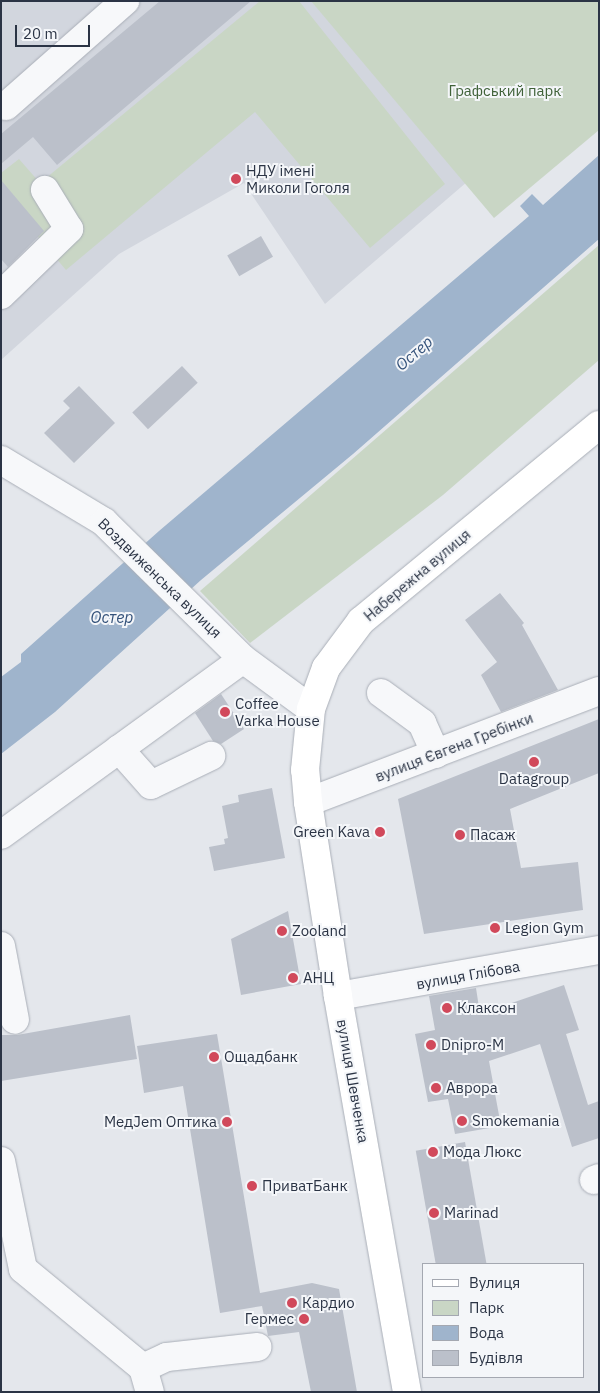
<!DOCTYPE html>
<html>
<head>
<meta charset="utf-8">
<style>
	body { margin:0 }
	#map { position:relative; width:600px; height:1393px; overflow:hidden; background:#e4e7ec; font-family:"IBM Plex Sans",sans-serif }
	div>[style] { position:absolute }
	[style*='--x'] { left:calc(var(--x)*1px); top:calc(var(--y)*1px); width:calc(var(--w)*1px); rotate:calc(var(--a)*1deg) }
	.built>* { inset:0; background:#d2d6de }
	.green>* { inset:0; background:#c9d6c5 }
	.water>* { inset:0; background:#9fb4cc }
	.building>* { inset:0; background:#bbc0ca; transform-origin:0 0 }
	.roads { filter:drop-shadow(0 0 1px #a9aeb7) drop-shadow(0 0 1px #a9aeb7) }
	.minor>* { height:28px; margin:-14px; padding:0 14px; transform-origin:14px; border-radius:14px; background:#f7f8fa }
	.major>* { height:28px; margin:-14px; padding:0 14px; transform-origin:14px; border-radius:14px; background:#fff }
	.dots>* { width:14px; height:14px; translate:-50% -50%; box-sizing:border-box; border:2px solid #f4f6f9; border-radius:50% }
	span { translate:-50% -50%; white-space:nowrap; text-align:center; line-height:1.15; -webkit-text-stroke:4px #f4f6f9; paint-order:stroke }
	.park-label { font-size:15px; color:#3f6138 }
	.poi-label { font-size:15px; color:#2b3445 }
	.left { translate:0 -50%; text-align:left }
	.right { translate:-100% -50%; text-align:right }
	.street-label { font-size:15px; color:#2b3445 }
	.water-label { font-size:16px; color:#34527a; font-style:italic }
	.frame { position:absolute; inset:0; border:2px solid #2b3445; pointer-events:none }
	.legend { position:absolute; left:422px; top:1263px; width:162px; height:115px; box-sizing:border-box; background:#f4f6f9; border:1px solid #a4a8b1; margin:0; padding:6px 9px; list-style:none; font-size:15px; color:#2b3445 }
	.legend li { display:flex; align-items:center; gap:10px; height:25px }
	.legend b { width:25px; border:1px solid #a4a8b1 }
	.scale { position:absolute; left:15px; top:25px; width:75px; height:22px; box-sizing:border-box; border:2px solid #2b3445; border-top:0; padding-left:6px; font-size:15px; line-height:18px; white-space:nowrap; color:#2b3445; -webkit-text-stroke:4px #f4f6f9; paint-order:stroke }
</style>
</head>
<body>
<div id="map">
	<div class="built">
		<i style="clip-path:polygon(1px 1px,599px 1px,475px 175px,325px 304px,244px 183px,119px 254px,1px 360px)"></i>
	</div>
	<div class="green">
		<i style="clip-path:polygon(260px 1px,299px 1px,445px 184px,370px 248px,255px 112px,66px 270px,1px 193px,1px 173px,19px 159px,40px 183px)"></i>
		<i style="clip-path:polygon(311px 1px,599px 1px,599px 130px,494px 218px)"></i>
		<i style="clip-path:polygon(599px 245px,599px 360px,443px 495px,250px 643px,200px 591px)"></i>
	</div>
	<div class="water">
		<i style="clip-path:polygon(599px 155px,599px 239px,353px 454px,201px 580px,55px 712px,1px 754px,1px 677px,21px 662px,21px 654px,159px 531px,529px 216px,520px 206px,532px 194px,543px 205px)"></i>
	</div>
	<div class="building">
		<i style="clip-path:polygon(160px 1px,251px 1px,57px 165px,33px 137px,1px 164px,1px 134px)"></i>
		<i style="clip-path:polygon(1px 180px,44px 231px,8px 267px,1px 259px)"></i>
		<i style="left:261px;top:236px;width:24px;height:39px;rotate:60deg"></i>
		<i style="left:182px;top:366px;width:23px;height:68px;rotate:47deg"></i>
		<i style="clip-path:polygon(79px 386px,115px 423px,74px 463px,44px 433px,70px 408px,63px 401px)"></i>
		<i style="clip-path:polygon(500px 593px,524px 623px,522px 625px,558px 690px,501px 712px,481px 675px,497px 662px,465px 620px)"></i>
		<i style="clip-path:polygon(221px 694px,244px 729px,221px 744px,213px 741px,195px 713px)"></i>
		<i style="clip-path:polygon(599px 719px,599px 773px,510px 809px,521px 868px,578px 862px,583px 910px,424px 934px,398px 799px)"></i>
		<i style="clip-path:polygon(272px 788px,285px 858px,214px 871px,209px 847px,225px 844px,224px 839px,228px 838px,222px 806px,239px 802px,238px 795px)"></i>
		<i style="clip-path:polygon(288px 911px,301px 984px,241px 995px,231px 939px)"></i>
		<i style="clip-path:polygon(564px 985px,579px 1030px,566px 1034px,588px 1105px,599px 1101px,599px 1138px,572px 1147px,540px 1044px,489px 1061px,501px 1126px,455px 1134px,448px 1099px,428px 1102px,415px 1034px,435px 1030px,429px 996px,476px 988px,480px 1014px)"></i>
		<i style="clip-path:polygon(130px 1015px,137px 1059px,1px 1081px,1px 1035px,17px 1035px)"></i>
		<i style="clip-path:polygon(217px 1034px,260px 1293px,312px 1283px,339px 1289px,357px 1392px,311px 1392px,299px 1332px,268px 1336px,262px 1306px,220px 1313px,183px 1086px,144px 1093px,137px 1046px)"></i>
		<i style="left:465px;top:1142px;width:124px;height:50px;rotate:80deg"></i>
	</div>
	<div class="roads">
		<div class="minor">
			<i style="--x:6;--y:106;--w:159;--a:-41.4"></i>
			<i style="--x:1;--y:295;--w:95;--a:-44.1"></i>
			<i style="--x:69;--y:229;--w:46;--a:-121.6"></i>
			<i style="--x:1;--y:460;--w:120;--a:31"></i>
			<i style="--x:104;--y:522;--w:195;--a:44.6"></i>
			<i style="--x:243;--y:659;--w:84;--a:36.3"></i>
			<i style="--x:381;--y:693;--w:51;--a:36.2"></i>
			<i style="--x:422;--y:723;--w:34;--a:66"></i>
			<i style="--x:119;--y:749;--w:48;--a:48.4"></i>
			<i style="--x:151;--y:785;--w:67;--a:-25.8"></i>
			<i style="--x:308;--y:802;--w:311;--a:-20.9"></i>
			<i style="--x:1;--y:835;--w:299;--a:-36"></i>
			<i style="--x:1;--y:946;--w:75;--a:79.3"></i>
			<i style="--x:338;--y:996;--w:265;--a:-10"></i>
			<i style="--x:1;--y:1161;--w:110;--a:78.5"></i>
			<i style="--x:23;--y:1269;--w:156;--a:39.5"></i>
			<i style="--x:143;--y:1368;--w:25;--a:74"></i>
			<i style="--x:594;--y:1180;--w:5;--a:-22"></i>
			<i style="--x:143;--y:1368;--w:26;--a:-25"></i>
			<i style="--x:167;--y:1357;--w:91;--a:-6.3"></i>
		</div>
		<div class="major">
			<i style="--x:407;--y:1392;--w:402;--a:-99.9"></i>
			<i style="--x:338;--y:996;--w:196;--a:-98.8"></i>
			<i style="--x:308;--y:802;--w:32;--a:-95"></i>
			<i style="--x:305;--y:770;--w:61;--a:-84.4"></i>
			<i style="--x:311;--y:709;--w:44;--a:-69.9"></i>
			<i style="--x:326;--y:668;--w:59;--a:-53.3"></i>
			<i style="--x:361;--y:621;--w:308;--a:-39.5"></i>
		</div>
	</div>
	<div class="dots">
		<i style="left:236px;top:179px;background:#d1495b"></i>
		<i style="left:225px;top:712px;background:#d1495b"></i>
		<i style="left:534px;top:762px;background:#d1495b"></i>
		<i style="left:380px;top:832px;background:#d1495b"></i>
		<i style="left:460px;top:835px;background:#d1495b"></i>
		<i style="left:495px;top:928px;background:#d1495b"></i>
		<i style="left:282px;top:931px;background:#d1495b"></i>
		<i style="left:293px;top:978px;background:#d1495b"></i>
		<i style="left:447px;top:1008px;background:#d1495b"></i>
		<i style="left:431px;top:1045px;background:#d1495b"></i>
		<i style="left:214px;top:1057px;background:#d1495b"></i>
		<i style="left:436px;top:1088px;background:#d1495b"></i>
		<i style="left:462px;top:1121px;background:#d1495b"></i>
		<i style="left:227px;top:1122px;background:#d1495b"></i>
		<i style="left:433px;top:1152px;background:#d1495b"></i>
		<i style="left:252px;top:1186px;background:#d1495b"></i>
		<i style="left:434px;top:1213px;background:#d1495b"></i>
		<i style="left:292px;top:1303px;background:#d1495b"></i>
		<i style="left:304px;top:1319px;background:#d1495b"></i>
	</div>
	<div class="park-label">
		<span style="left:505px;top:91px">Графський парк</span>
	</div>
	<div class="poi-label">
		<span class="left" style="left:246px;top:179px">НДУ імені<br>Миколи Гоголя</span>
		<span class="left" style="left:235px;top:712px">Coffee<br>Varka House</span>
		<span style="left:534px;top:779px">Datagroup</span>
		<span class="right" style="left:370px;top:832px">Green Kava</span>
		<span class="left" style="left:470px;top:835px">Пасаж</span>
		<span class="left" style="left:505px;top:928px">Legion Gym</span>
		<span class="left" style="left:292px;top:931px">Zooland</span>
		<span class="left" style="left:303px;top:978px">АНЦ</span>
		<span class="left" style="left:457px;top:1008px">Клаксон</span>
		<span class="left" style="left:441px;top:1045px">Dnipro-M</span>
		<span class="left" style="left:224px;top:1057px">Ощадбанк</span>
		<span class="left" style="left:446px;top:1088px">Аврора</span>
		<span class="left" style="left:472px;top:1121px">Smokemania</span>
		<span class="right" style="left:217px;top:1122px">МедJem Оптика</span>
		<span class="left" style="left:443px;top:1152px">Мода Люкс</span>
		<span class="left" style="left:262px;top:1186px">ПриватБанк</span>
		<span class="left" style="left:444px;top:1213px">Marinad</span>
		<span class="left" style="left:302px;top:1303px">Кардио</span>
		<span class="right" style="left:294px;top:1319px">Гермес</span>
	</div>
	<div class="street-label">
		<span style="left:417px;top:575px;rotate:-40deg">Набережна вулиця</span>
		<span style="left:160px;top:578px;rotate:44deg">Воздвиженська вулиця</span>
		<span style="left:454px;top:747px;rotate:-21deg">вулиця Євгена Гребінки</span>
		<span style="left:468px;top:975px;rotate:-10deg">вулиця Глібова</span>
		<span style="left:353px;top:1081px;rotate:80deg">вулиця Шевченка</span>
	</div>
	<div class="water-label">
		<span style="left:414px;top:353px;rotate:-41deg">Остер</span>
		<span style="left:112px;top:617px">Остер</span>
	</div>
	<div class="frame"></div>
	<ul class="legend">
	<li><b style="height:6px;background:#fff"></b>Вулиця</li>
	<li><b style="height:14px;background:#c9d6c5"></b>Парк</li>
	<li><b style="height:14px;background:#9fb4cc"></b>Вода</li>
	<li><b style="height:14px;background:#bbc0ca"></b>Будівля</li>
	</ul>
	<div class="scale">20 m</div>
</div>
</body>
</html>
